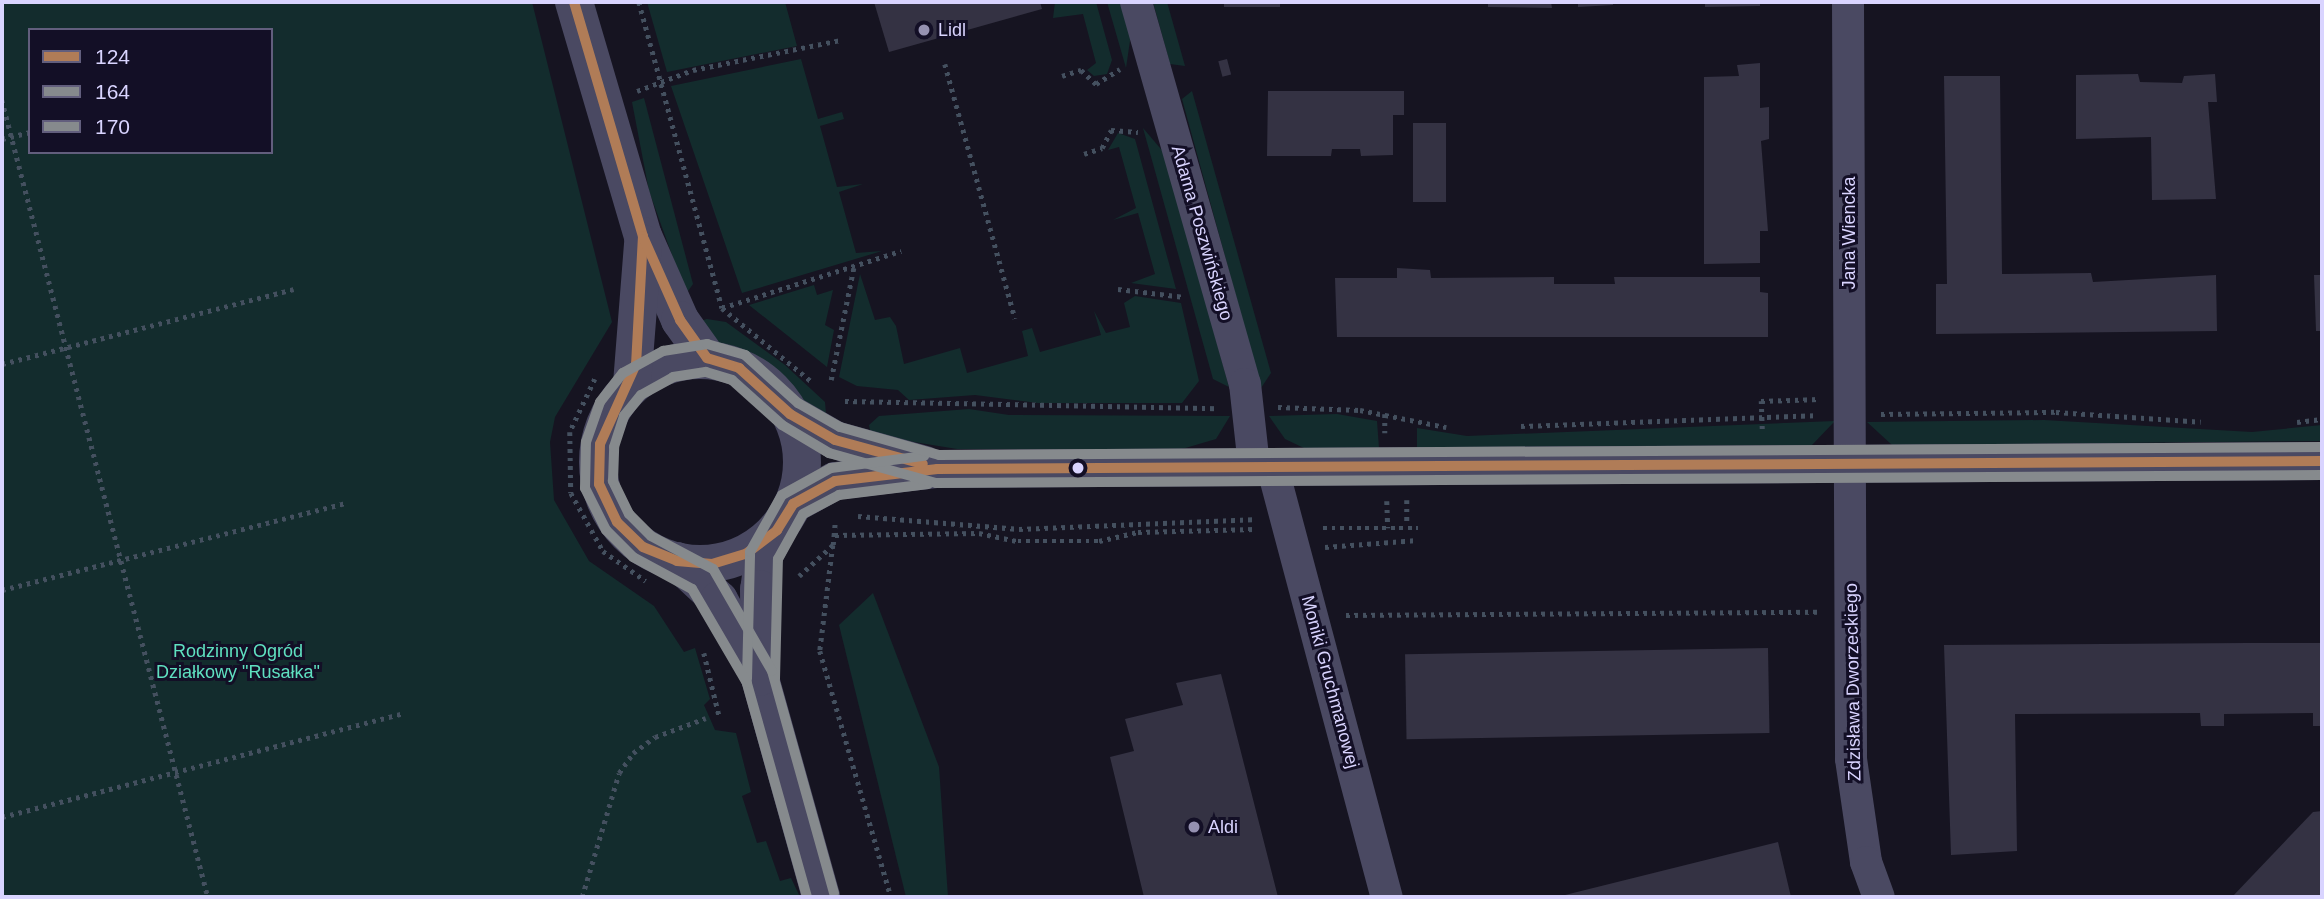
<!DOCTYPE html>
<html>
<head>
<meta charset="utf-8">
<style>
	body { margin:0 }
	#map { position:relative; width:2324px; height:899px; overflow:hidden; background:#161421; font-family:Helvetica,sans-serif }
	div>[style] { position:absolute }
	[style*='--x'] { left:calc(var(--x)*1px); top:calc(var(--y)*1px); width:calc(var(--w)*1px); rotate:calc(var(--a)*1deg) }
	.green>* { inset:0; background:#132c2d }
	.building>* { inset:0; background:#343243; transform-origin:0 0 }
	.path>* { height:4.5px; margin-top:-2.25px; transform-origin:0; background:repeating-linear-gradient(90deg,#44505f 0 3.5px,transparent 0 8.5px) }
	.minor>* { height:32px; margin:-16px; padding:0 16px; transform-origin:16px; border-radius:16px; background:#4a4962 }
	.tertiary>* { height:38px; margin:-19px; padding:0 19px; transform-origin:19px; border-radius:19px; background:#4a4962 }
	.tertiary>.ring { margin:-19px; padding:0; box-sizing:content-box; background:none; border:38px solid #4a4962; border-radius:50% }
	.bus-1>* { height:10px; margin:-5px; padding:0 5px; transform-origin:5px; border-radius:5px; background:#b07c57 }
	.bus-2>* { height:10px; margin:-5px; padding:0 5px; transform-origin:5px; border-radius:5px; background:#868a8d }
	.bus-3>* { height:10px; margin:-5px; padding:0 5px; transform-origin:5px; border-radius:5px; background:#868a8d }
	.dots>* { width:19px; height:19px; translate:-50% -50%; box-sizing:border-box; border:4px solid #130f26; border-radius:50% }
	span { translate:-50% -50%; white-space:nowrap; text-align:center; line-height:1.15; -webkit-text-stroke:6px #130f26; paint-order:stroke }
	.poi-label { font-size:18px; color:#d9d4ff }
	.left { translate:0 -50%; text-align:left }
	.street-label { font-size:18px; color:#d9d4ff }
	.park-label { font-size:18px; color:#5fe0c0 }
	.frame { position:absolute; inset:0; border:4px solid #d9d4ff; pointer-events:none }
	.legend { position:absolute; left:28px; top:28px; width:245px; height:126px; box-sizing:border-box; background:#130f26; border:2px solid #625e7d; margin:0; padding:9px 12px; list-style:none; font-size:21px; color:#d9d4ff }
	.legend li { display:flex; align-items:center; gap:14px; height:35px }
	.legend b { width:35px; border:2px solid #625e7d }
</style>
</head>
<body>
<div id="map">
	<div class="green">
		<i style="clip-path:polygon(evenodd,2px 2px,532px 2px,612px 322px,555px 417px,550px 442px,554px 500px,589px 561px,654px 606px,684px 652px,695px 648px,710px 699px,704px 705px,715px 730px,736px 733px,751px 792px,742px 796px,757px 843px,766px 841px,780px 881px,791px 878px,800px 897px,2px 897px,2px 2px,30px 30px,271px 30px,271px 152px,30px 152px,30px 30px)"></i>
		<i style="clip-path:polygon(647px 2px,785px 2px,797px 46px,667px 72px)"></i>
		<i style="clip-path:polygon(1055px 2px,1096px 2px,1112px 60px,1107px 74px,1094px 76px,1087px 70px,1096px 63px,1083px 14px,1053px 18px)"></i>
		<i style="clip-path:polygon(1107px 2px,1122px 2px,1131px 34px,1126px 68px)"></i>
		<i style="clip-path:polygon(1153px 2px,1167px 2px,1185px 66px,1170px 64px)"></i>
		<i style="clip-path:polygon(801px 59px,818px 119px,842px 112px,844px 119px,820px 126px,837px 187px,863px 184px,839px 192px,856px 253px,882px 251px,742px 293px,671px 86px)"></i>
		<i style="clip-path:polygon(1192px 91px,1271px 373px,1261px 388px,1182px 99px)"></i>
		<i style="clip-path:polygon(644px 98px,693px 284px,686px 294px,649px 191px,632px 102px)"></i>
		<i style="clip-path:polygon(1143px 128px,1166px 155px,1229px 387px,1213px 379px)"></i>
		<i style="clip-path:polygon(1118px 133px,1135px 139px,1176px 289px,1131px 283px,1155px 274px,1138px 213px,1113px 220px,1136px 208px,1119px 147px,1108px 150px)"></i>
		<i style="clip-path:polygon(860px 274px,875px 320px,890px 317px,896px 326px,904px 364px,960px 348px,967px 373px,1028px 356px,1022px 331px,1032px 328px,1040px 352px,1101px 335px,1094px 311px,1106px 333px,1130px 327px,1124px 303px,1135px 296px,1181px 303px,1199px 381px,1182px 403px,1038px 403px,975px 395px,909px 400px,898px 390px,857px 386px,839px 377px)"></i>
		<i style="clip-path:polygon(814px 285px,817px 295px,833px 290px,825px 325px,834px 330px,827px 367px,749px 305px)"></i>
		<i style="clip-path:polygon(707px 319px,726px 322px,785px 365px,825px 402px,827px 425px,761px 364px,716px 342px,697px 322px)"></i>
		<i style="clip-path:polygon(969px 409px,1009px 415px,1230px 416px,1216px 439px,1182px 449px,957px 449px,871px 435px,869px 425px,879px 416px)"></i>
		<i style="clip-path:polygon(1337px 414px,1377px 421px,1379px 448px,1306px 449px,1285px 439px,1269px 416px)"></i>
		<i style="clip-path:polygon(2044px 420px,2252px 432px,2322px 425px,2322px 441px,1892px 445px,1867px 422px)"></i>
		<i style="clip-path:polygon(1835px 421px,1812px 445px,1417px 448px,1417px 428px,1467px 436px)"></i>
		<i style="clip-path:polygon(873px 593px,939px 767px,948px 897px,906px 897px,839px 625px)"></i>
	</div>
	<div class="building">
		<i style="clip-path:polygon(874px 2px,1040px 2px,1042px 9px,889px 52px)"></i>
		<i style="left:1224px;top:2px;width:56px;height:5px"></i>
		<i style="clip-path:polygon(1488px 2px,1551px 2px,1552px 8px,1488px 7px)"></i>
		<i style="clip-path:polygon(1578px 2px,1613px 2px,1613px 5px,1578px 7px)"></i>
		<i style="clip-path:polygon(1705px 2px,1760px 2px,1760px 6px,1705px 7px)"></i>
		<i style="left:1227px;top:59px;width:16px;height:9px;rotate:75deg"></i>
		<i style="clip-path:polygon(1760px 63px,1760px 108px,1769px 107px,1769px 139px,1761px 141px,1768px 231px,1760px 231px,1760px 263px,1704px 264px,1704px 77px,1739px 76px,1737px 65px)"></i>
		<i style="clip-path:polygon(2138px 74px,2140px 82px,2182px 83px,2184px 76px,2215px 74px,2217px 102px,2208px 102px,2216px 199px,2152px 200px,2151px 137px,2076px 139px,2076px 75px)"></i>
		<i style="clip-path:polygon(1944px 76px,2000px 76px,2002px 274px,2091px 273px,2093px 282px,2216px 275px,2217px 331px,1936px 334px,1936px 284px,1947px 284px)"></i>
		<i style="clip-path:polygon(1268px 91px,1404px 91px,1404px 115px,1393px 115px,1393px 155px,1361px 156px,1360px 149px,1332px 149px,1331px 156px,1267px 156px)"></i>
		<i style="left:1413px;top:123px;width:33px;height:79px"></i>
		<i style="clip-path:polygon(1397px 268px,1430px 270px,1431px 278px,1554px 277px,1554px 284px,1615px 284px,1614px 277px,1760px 277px,1760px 292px,1768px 293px,1768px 337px,1337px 337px,1335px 278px,1397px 278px)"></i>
		<i style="clip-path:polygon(2314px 275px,2322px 275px,2322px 331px,2316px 331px)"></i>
		<i style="clip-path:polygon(2247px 643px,2322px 643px,2322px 726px,2313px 726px,2313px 713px,2224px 714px,2224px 726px,2201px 726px,2200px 713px,2015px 714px,2017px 851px,1951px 855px,1944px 645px)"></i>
		<i style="left:1768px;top:648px;width:85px;height:363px;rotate:89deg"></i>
		<i style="clip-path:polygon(1221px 674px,1278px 897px,1144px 897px,1110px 757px,1134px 751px,1125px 719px,1183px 705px,1176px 683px)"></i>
		<i style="clip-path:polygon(2322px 811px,2322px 897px,2232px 897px,2313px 812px)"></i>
		<i style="clip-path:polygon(1778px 842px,1791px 897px,1561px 897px,1561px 896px)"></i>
	</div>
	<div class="path">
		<i style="--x:639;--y:2;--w:317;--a:74.8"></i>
		<i style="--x:722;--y:308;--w:115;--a:39.4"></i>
		<i style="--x:945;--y:64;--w:264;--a:74.6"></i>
		<i style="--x:1062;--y:76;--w:20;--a:-18"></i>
		<i style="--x:1081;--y:70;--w:21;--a:43"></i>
		<i style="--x:1096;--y:84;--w:28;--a:-32"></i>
		<i style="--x:637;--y:91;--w:60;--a:-20.6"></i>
		<i style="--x:693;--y:70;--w:150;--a:-11.5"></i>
		<i style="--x:2;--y:100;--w:823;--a:75.51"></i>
		<i style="--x:2;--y:139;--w:29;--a:-14"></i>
		<i style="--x:1084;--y:154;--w:19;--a:-18"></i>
		<i style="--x:1102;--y:148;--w:20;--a:-63"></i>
		<i style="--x:1111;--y:130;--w:27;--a:4"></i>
		<i style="--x:1118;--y:289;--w:67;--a:6.8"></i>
		<i style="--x:722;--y:308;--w:188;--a:-17.7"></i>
		<i style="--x:2;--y:364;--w:301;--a:-14.4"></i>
		<i style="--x:595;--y:379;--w:59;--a:115.3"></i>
		<i style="--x:570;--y:432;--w:61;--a:89.1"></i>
		<i style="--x:571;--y:493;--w:66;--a:61.1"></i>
		<i style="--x:603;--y:551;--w:52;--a:34.9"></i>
		<i style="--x:831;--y:380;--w:116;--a:-78.6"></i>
		<i style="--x:845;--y:401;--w:372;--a:1.1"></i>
		<i style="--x:1278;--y:407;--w:82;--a:2.1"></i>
		<i style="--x:1360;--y:410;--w:88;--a:11.2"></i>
		<i style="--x:1385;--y:414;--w:19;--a:90"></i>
		<i style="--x:1881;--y:414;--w:175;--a:-0.7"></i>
		<i style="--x:2056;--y:412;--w:145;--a:3.9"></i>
		<i style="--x:2297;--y:422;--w:25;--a:-7"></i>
		<i style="--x:1521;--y:426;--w:295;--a:-2.1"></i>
		<i style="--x:1762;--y:429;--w:28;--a:-92"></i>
		<i style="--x:1761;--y:401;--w:58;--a:-2"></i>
		<i style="--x:1407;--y:500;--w:22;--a:90"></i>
		<i style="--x:1387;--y:501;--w:27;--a:88"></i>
		<i style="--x:858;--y:516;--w:162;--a:4.6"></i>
		<i style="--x:1019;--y:529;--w:234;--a:-2.4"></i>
		<i style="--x:1323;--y:528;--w:95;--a:0"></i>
		<i style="--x:835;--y:535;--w:144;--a:-0.8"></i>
		<i style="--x:979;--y:533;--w:40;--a:12"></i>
		<i style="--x:1018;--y:541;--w:81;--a:0"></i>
		<i style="--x:1099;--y:541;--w:40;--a:-13"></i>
		<i style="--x:1138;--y:532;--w:117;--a:-1.5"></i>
		<i style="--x:833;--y:545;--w:107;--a:97"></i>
		<i style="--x:820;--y:651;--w:256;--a:73.9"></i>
		<i style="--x:1325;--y:547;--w:93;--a:-4.3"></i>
		<i style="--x:799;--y:576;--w:46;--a:-42.4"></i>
		<i style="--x:833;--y:545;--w:22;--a:-85"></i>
		<i style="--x:2;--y:590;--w:354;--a:-14.2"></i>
		<i style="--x:1346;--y:615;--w:474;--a:-0.4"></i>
		<i style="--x:704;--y:653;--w:64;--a:76.4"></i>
		<i style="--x:2;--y:817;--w:416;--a:-14.5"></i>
		<i style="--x:582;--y:897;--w:129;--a:-73.4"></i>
		<i style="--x:619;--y:773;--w:24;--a:-55"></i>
		<i style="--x:633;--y:753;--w:27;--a:-36"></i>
		<i style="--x:655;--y:737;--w:54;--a:-20.4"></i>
	</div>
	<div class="minor">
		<i style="--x:1136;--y:2;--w:397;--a:74.1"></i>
		<i style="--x:1245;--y:384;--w:82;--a:83.7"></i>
		<i style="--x:1848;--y:2;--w:757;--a:89.77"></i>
		<i style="--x:1851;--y:759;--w:104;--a:81.7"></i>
		<i style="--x:1866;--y:862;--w:37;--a:70"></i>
		<i style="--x:1272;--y:466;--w:446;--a:75.1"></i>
	</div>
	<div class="tertiary">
		<i style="--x:574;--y:2;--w:244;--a:73.6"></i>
		<i style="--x:643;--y:236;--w:92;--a:66.2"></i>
		<i style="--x:680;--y:320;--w:47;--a:54.6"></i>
		<i class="ring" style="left:598px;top:360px;width:166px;height:166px"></i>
		<i style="--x:632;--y:384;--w:141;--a:-85.5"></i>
		<i style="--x:790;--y:414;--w:52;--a:30"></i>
		<i style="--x:835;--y:440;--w:93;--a:15.5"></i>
		<i style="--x:793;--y:504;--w:48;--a:-28.7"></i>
		<i style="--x:835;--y:481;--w:103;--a:-6.7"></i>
		<i style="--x:937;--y:469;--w:1385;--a:-0.33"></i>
		<i style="--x:777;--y:530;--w:28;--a:117"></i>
		<i style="--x:764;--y:555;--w:34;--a:98"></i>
		<i style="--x:759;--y:589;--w:89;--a:89.4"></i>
		<i style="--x:760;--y:678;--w:227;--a:74.4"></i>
		<i style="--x:677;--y:561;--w:57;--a:42.9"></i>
		<i style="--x:719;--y:600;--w:87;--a:62"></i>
	</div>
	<div class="bus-1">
		<i style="--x:574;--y:2;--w:244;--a:73.6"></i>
		<i style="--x:643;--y:236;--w:128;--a:93.1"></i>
		<i style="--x:636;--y:364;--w:88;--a:114.2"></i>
		<i style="--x:600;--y:444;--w:40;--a:91.4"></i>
		<i style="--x:599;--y:484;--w:42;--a:64.7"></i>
		<i style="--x:617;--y:522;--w:36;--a:44"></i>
		<i style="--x:643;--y:547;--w:37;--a:22"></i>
		<i style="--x:677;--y:561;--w:35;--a:5"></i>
		<i style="--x:712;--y:564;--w:37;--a:-17"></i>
		<i style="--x:747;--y:553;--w:38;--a:-37"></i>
		<i style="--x:777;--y:530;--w:31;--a:-58"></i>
		<i style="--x:793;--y:504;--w:48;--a:-28.7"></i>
		<i style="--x:835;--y:481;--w:103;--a:-6.7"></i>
		<i style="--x:937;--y:469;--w:1385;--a:-0.33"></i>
		<i style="--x:644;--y:239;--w:89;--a:66"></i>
		<i style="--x:680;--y:320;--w:47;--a:54.6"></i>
		<i style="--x:707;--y:358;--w:34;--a:17"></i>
		<i style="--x:739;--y:368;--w:69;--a:42"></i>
		<i style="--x:790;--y:414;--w:52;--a:30"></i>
		<i style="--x:835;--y:440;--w:91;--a:15.3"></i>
	</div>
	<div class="bus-2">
		<i style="--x:775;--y:679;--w:120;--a:-88.6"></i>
		<i style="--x:778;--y:559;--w:51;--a:-60.9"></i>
		<i style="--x:803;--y:514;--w:41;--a:-27.8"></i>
		<i style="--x:839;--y:495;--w:90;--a:-7"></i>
		<i style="--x:834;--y:893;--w:230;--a:-105.6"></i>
		<i style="--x:772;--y:671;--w:118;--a:-120"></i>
		<i style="--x:713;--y:569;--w:70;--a:-152"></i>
		<i style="--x:651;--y:536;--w:31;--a:-135"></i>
		<i style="--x:629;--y:514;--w:37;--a:-116"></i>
		<i style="--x:613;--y:481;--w:34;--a:-88"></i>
		<i style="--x:614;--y:447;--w:33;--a:-72"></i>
		<i style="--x:624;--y:416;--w:27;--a:-51"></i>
		<i style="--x:641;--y:395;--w:37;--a:-29"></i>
		<i style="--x:673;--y:377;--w:33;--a:-9"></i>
		<i style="--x:706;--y:372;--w:27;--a:17"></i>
		<i style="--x:732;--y:380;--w:67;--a:42"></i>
		<i style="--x:782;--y:425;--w:55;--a:30.8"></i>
		<i style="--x:829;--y:453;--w:111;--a:15.7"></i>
		<i style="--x:936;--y:483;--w:1386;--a:-0.33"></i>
	</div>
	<div class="bus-3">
		<i style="--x:747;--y:679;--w:127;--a:-88.6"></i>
		<i style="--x:750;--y:552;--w:65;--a:-60.7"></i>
		<i style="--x:782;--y:495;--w:56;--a:-28.9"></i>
		<i style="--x:831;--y:468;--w:94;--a:-7.4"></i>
		<i style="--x:807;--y:897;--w:222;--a:-105.7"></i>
		<i style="--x:747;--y:683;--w:109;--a:-120.3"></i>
		<i style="--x:692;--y:589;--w:67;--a:-151.5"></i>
		<i style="--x:633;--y:557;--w:38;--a:-135"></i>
		<i style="--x:606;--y:530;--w:47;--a:-116.6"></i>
		<i style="--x:585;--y:488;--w:46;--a:-88.8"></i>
		<i style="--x:586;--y:442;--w:42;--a:-70.7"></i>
		<i style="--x:600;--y:402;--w:37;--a:-52"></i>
		<i style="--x:623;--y:373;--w:46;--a:-28.8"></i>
		<i style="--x:663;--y:351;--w:45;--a:-9"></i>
		<i style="--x:707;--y:344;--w:40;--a:16"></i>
		<i style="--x:745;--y:355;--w:72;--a:42.2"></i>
		<i style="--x:798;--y:403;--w:48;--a:29.7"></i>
		<i style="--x:840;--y:427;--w:103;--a:15.8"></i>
		<i style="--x:939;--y:455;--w:1383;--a:-0.33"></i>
	</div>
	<div class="dots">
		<i style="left:924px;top:30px;background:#9591b1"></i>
		<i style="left:1078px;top:468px;background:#d9d4ff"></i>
		<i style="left:1194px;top:827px;background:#9591b1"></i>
	</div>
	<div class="poi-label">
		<span class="left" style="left:938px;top:30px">Lidl</span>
		<span class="left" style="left:1208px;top:827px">Aldi</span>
	</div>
	<div class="street-label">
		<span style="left:1202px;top:233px;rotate:74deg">Adama Poszwińskiego</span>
		<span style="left:1849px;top:233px;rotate:-90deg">Jana Wiencka</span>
		<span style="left:1330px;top:682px;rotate:75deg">Moniki Gruchmanowej</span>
		<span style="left:1853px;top:682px;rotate:-91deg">Zdzisława Dworzeckiego</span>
	</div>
	<div class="park-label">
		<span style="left:238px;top:662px">Rodzinny Ogród<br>Działkowy "Rusałka"</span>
	</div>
	<div class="frame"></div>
	<ul class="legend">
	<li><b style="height:9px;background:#b07c57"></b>124</li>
	<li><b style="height:9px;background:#868a8d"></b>164</li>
	<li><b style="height:9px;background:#868a8d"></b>170</li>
	</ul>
</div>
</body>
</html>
